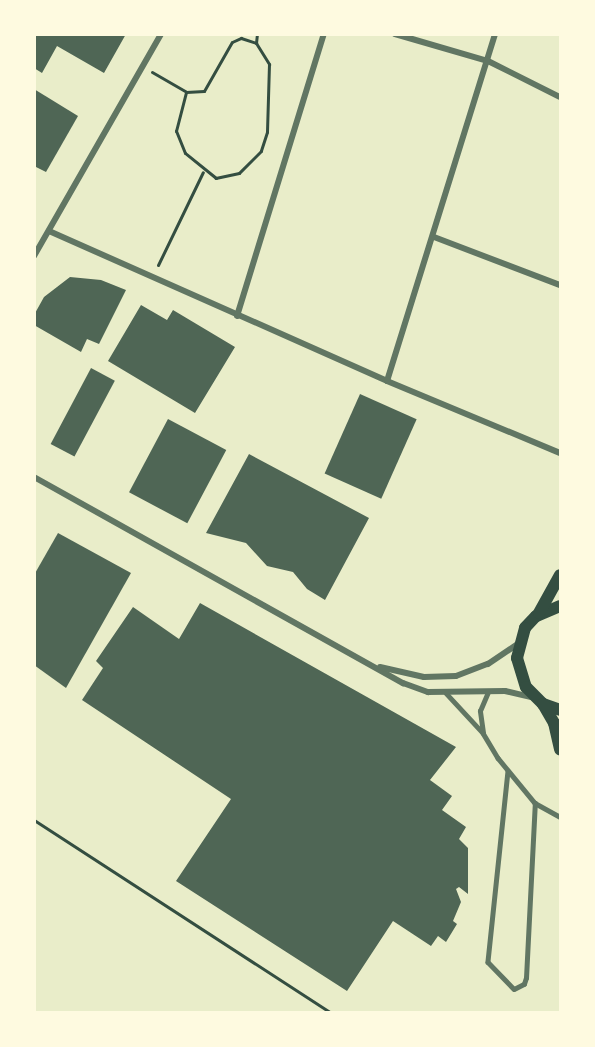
<!DOCTYPE html>
<html>
<head>
<meta charset="utf-8">
<style>
	body { margin:0 }
	#map { position:relative; width:595px; height:1047px; overflow:hidden; background:#e9edc9; font-family:"DejaVu Sans",sans-serif }
	div>[style] { position:absolute }
	[style*='--x'] { left:calc(var(--x)*1px); top:calc(var(--y)*1px); width:calc(var(--w)*1px); rotate:calc(var(--a)*1deg) }
	.building>* { inset:0; background:#4f6655; transform-origin:0 0 }
	.path>* { height:3px; margin:-1.5px; padding:0 1.5px; transform-origin:1.5px; border-radius:1.5px; background:#344e41 }
	.service>* { height:4.5px; margin:-2.25px; padding:0 2.25px; transform-origin:2.25px; border-radius:2.25px; background:#617663 }
	.minor>* { height:6px; margin:-3px; padding:0 3px; transform-origin:3px; border-radius:3px; background:#617663 }
	.secondary>* { height:12px; margin:-6px; padding:0 6px; transform-origin:6px; border-radius:6px; background:#344e41 }
	span { translate:-50% -50%; white-space:nowrap; text-align:center; line-height:1.15; -webkit-text-stroke:6px #fefae0; paint-order:stroke }
	.frame { position:absolute; inset:0; border:36px solid #fefae0; pointer-events:none }
</style>
</head>
<body>
<div id="map">
	<div class="building">
		<i style="clip-path:polygon(34px 34px,126px 34px,104px 73px,57px 46px,42px 73px,34px 68px)"></i>
		<i style="clip-path:polygon(34px 89px,78px 116px,46px 172px,34px 166px)"></i>
		<i style="clip-path:polygon(70px 277px,101px 280px,126px 290px,99px 344px,87px 339px,81px 352px,34px 325px,34px 315px,44px 297px)"></i>
		<i style="clip-path:polygon(141px 305px,167px 320px,173px 310px,235px 347px,195px 413px,108px 361px)"></i>
		<i style="left:91px;top:368px;width:27px;height:86px;rotate:28deg"></i>
		<i style="left:360px;top:394px;width:62px;height:87px;rotate:24deg"></i>
		<i style="left:168px;top:419px;width:66px;height:83px;rotate:28deg"></i>
		<i style="clip-path:polygon(249px 454px,369px 518px,325px 600px,307px 589px,293px 572px,267px 566px,246px 543px,206px 533px)"></i>
		<i style="clip-path:polygon(58px 533px,131px 573px,66px 688px,34px 665px,34px 575px)"></i>
		<i style="clip-path:polygon(200px 603px,456px 747px,430px 780px,452px 796px,442px 810px,466px 827px,459px 839px,468px 848px,468px 894px,459px 887px,456px 889px,461px 902px,453px 921px,457px 924px,446px 942px,438px 936px,431px 946px,393px 921px,347px 991px,176px 881px,231px 799px,82px 700px,103px 668px,96px 661px,133px 607px,179px 639px)"></i>
	</div>
	<div class="path">
		<i style="--x:256;--y:43;--w:9;--a:-84"></i>
		<i style="--x:152;--y:72;--w:39;--a:30"></i>
		<i style="--x:186;--y:92;--w:18;--a:-3"></i>
		<i style="--x:204;--y:91;--w:56;--a:-60.3"></i>
		<i style="--x:232;--y:42;--w:10;--a:-24"></i>
		<i style="--x:241;--y:38;--w:16;--a:18"></i>
		<i style="--x:256;--y:43;--w:25;--a:58"></i>
		<i style="--x:269;--y:64;--w:68;--a:91.7"></i>
		<i style="--x:267;--y:132;--w:20;--a:108"></i>
		<i style="--x:261;--y:151;--w:31;--a:135"></i>
		<i style="--x:239;--y:173;--w:24;--a:168"></i>
		<i style="--x:216;--y:178;--w:40;--a:-141"></i>
		<i style="--x:185;--y:153;--w:24;--a:-112"></i>
		<i style="--x:176;--y:131;--w:40;--a:-75.6"></i>
		<i style="--x:158;--y:265;--w:103;--a:-64.2"></i>
		<i style="--x:34;--y:820;--w:353;--a:33"></i>
	</div>
	<div class="service">
		<i style="--x:446;--y:693;--w:54;--a:47.2"></i>
		<i style="--x:483;--y:733;--w:29;--a:59"></i>
		<i style="--x:498;--y:758;--w:58;--a:50.6"></i>
		<i style="--x:535;--y:803;--w:29;--a:29"></i>
		<i style="--x:483;--y:733;--w:22;--a:-98"></i>
		<i style="--x:480;--y:711;--w:21;--a:-67"></i>
		<i style="--x:508;--y:771;--w:192;--a:96"></i>
		<i style="--x:488;--y:962;--w:37;--a:46"></i>
		<i style="--x:514;--y:989;--w:11;--a:-27"></i>
		<i style="--x:524;--y:984;--w:6;--a:-72"></i>
		<i style="--x:526;--y:978;--w:175;--a:-87.1"></i>
	</div>
	<div class="minor">
		<i style="--x:395;--y:34;--w:97;--a:16.2"></i>
		<i style="--x:488;--y:61;--w:80;--a:26.6"></i>
		<i style="--x:49;--y:231;--w:370;--a:23.9"></i>
		<i style="--x:387;--y:381;--w:187;--a:22.6"></i>
		<i style="--x:434;--y:237;--w:135;--a:20.9"></i>
		<i style="--x:34;--y:256;--w:256;--a:-60.2"></i>
		<i style="--x:237;--y:316;--w:295;--a:-72.9"></i>
		<i style="--x:387;--y:381;--w:363;--a:-72.7"></i>
		<i style="--x:34;--y:477;--w:423;--a:29.2"></i>
		<i style="--x:403;--y:683;--w:27;--a:20"></i>
		<i style="--x:428;--y:692;--w:77;--a:-0.7"></i>
		<i style="--x:505;--y:691;--w:28;--a:13"></i>
		<i style="--x:380;--y:667;--w:45;--a:12.8"></i>
		<i style="--x:424;--y:677;--w:32;--a:-2"></i>
		<i style="--x:456;--y:676;--w:34;--a:-21"></i>
		<i style="--x:488;--y:664;--w:37;--a:-34"></i>
	</div>
	<div class="secondary">
		<i style="--x:560;--y:606;--w:26;--a:157"></i>
		<i style="--x:536;--y:616;--w:16;--a:133"></i>
		<i style="--x:525;--y:628;--w:31;--a:105"></i>
		<i style="--x:517;--y:658;--w:30;--a:73"></i>
		<i style="--x:526;--y:687;--w:24;--a:45"></i>
		<i style="--x:543;--y:704;--w:18;--a:19"></i>
		<i style="--x:539;--y:613;--w:43;--a:-61.1"></i>
		<i style="--x:543;--y:704;--w:22;--a:60"></i>
		<i style="--x:554;--y:723;--w:27;--a:77"></i>
	</div>
	<div class="frame"></div>
</div>
</body>
</html>
